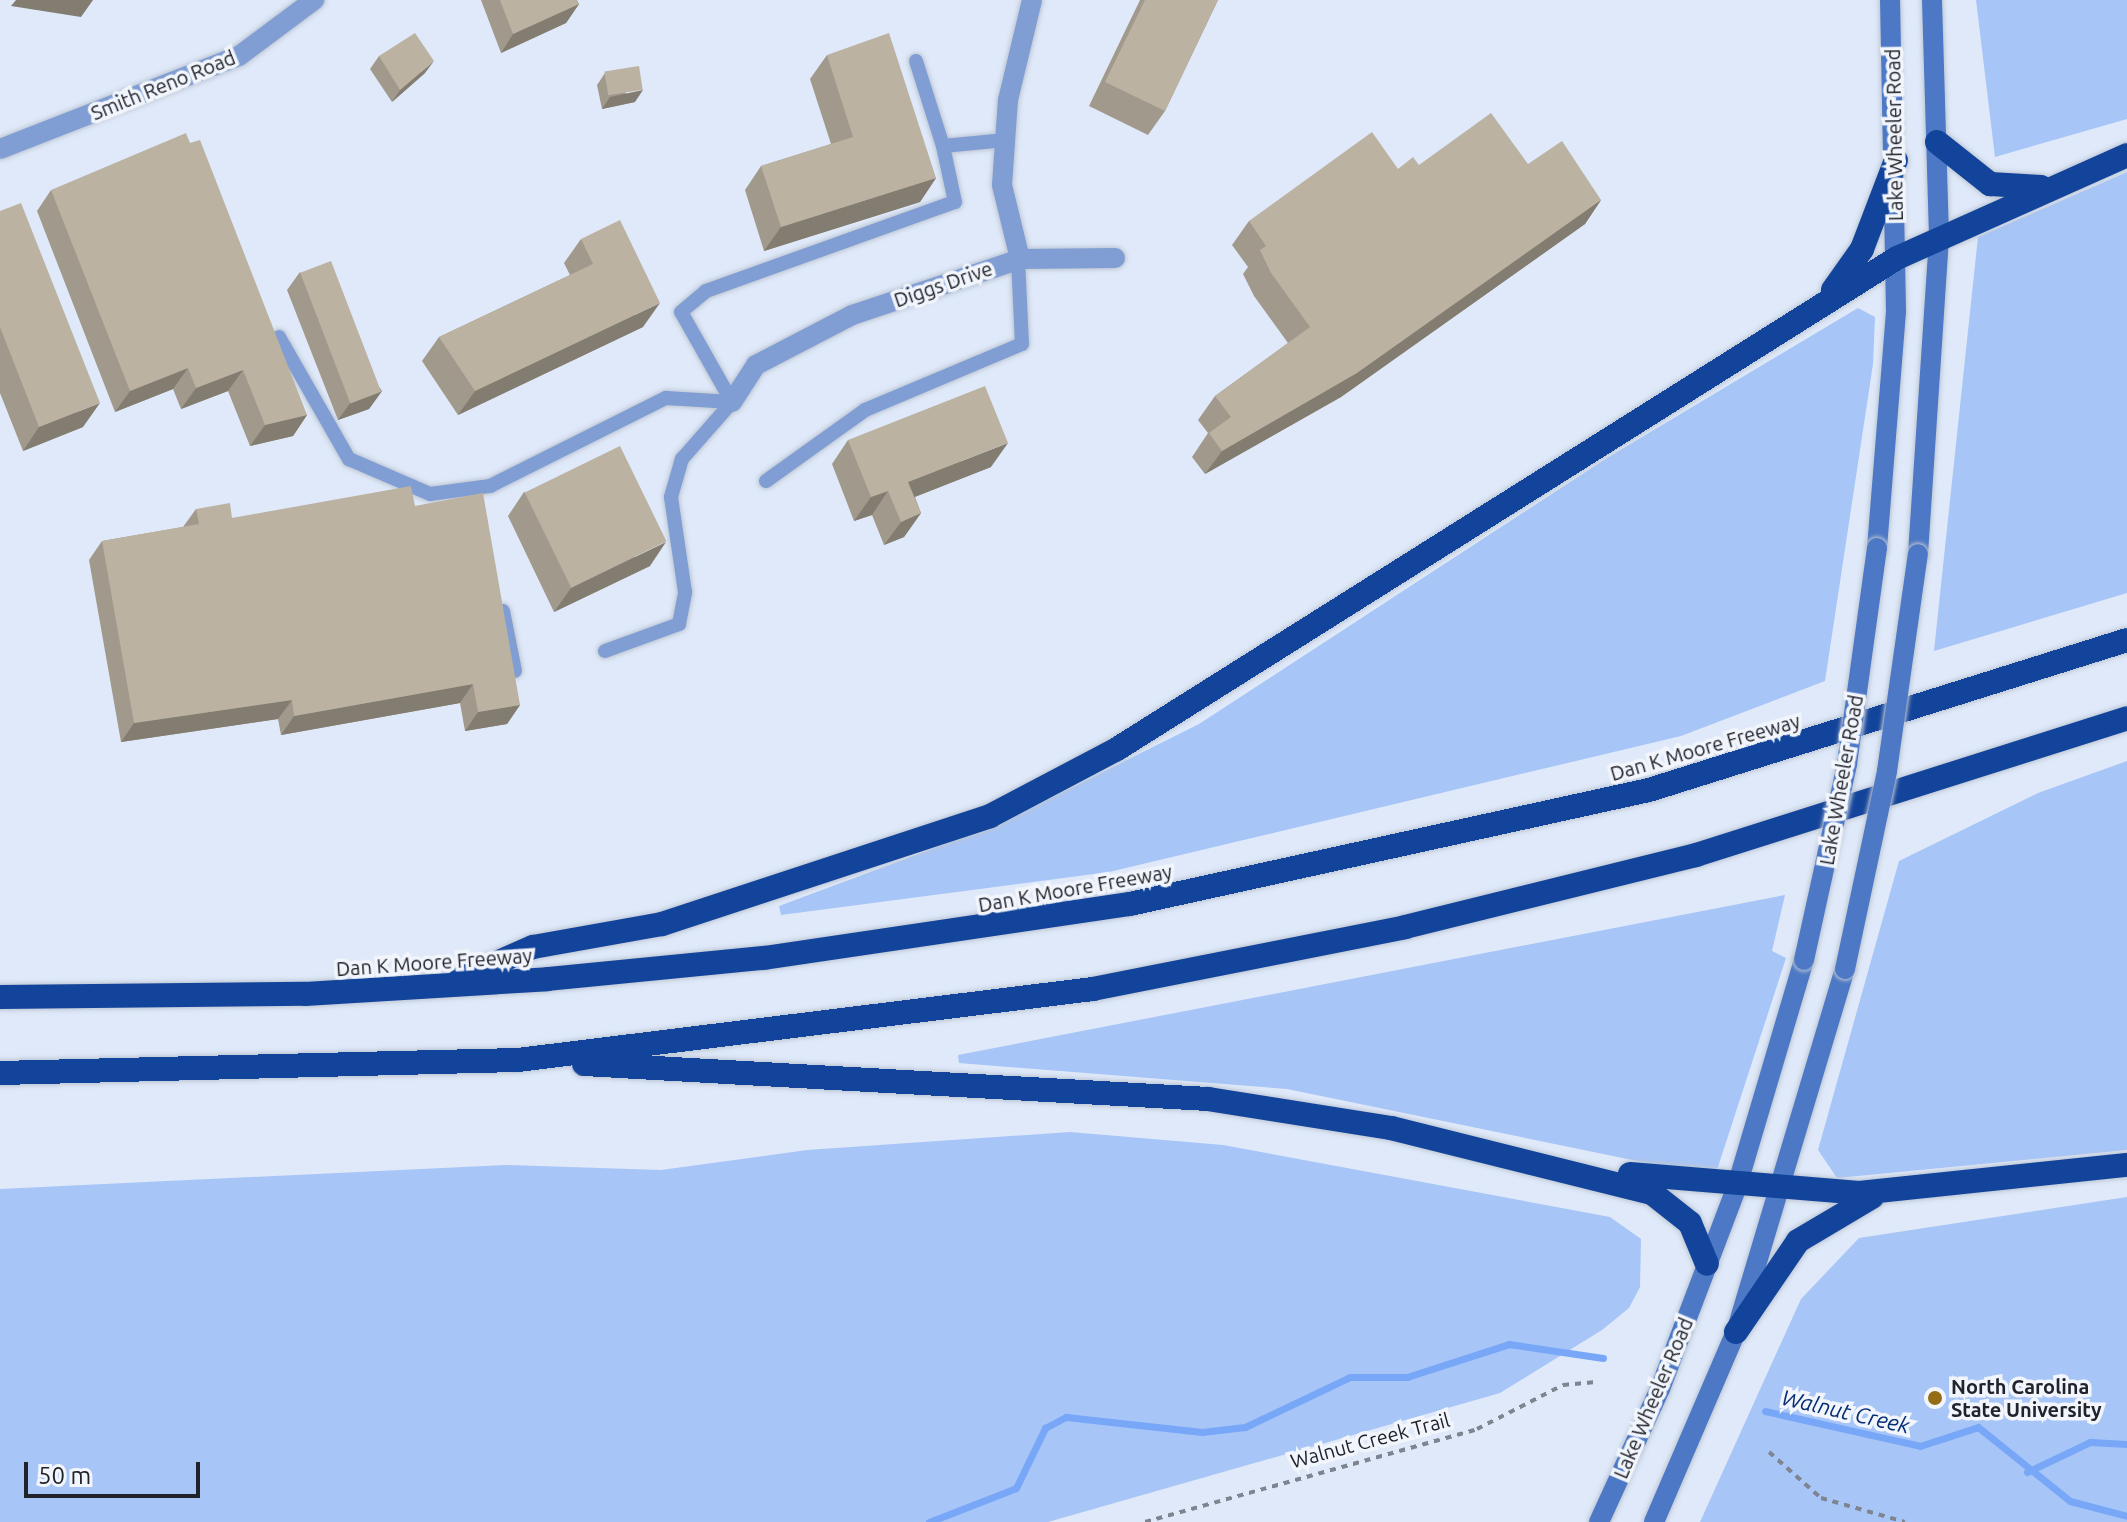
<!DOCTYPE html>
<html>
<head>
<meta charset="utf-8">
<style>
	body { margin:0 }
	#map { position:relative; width:2127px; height:1522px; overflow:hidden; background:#dfe9f9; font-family:Ubuntu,sans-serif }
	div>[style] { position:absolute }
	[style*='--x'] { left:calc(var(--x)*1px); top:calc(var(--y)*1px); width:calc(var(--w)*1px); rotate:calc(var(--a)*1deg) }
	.green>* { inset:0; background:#a7c5f7 }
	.stream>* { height:7px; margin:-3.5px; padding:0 3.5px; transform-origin:3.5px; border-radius:3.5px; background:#78a7f7 }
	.path>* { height:4px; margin-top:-2px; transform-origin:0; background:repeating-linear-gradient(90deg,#7e8590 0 6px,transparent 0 12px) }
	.roads { filter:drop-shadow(0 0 2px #bdc6d4) drop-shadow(0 0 2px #bdc6d4) }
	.lane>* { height:14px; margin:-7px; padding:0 7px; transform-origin:7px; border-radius:7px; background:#809ed3 }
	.street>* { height:20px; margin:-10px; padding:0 10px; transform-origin:10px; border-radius:10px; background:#809ed3 }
	.secondary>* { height:20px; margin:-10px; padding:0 10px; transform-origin:10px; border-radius:10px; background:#4c78c5 }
	.highway>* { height:24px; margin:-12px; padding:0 12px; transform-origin:12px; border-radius:12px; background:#13449b }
	.bridges { filter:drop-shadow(0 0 2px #bdc6d4) drop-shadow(0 0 2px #bdc6d4) }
	.secondary-bridge>* { height:20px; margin:-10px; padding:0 10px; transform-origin:10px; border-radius:10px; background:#4c78c5 }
	.wall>* { inset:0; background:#a1998b }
	.shaded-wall>* { inset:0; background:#837d71 }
	.building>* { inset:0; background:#bbb2a2; transform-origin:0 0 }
	.dots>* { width:22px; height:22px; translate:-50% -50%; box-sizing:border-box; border:4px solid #f2f6fc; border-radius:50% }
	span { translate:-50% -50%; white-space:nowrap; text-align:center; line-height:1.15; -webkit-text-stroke:7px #f2f6fc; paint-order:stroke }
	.street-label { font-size:20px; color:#20242a }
	.poi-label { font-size:20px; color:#20242a; font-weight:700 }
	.left { translate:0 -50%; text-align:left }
	.water-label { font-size:22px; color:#062e73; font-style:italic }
	.scale { position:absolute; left:24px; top:1462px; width:176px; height:36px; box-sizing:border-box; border:4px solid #20242a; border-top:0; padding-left:10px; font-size:24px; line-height:28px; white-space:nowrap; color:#20242a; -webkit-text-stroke:6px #f2f6fc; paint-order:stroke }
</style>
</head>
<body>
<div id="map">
	<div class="green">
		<i style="clip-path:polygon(1976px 0,2127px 0,2127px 119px,1995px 157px)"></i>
		<i style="clip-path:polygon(2127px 172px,2127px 593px,1934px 651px,1978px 237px)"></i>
		<i style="clip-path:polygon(1858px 308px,1875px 317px,1873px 364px,1825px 681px,1681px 736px,1109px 872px,781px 915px,779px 906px,999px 824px,1199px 724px,1607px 458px)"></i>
		<i style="clip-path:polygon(2127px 761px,2127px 1150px,1837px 1178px,1818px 1150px,1899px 861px,2038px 793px)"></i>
		<i style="clip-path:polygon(1785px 895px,1772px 951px,1786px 958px,1717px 1170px,1652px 1164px,1287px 1089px,959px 1063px,958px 1055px)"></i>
		<i style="clip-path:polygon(1070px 1132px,1223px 1145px,1610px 1217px,1641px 1239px,1640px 1287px,1629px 1308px,1602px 1330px,1500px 1393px,1048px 1522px,0 1522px,0 1189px,505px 1165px,661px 1170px,807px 1150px)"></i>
		<i style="clip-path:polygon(2127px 1197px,2127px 1522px,1700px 1522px,1801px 1299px,1859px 1238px)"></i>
	</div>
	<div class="stream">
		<i style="--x:1765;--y:1411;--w:159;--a:12.7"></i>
		<i style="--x:1920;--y:1446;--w:61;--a:-18.1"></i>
		<i style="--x:1978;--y:1427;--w:118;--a:38.8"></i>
		<i style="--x:2070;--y:1501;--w:59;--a:14.7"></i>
		<i style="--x:2027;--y:1472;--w:70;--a:-25.5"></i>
		<i style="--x:2090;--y:1442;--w:37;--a:3"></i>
		<i style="--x:929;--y:1522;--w:93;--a:-21.3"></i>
		<i style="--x:1016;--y:1488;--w:67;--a:-64.2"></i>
		<i style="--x:1045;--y:1428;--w:24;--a:-28"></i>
		<i style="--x:1066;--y:1417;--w:137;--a:6.3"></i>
		<i style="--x:1202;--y:1432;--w:43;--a:-6.6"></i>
		<i style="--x:1245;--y:1427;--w:116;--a:-25.5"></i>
		<i style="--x:1350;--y:1377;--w:57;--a:0"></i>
		<i style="--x:1407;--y:1377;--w:107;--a:-17.9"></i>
		<i style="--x:1509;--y:1344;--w:95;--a:8.5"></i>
	</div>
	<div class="path">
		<i style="--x:1769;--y:1452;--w:69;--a:41.5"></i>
		<i style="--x:1821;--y:1498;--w:87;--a:15.9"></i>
		<i style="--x:1145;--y:1522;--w:345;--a:-15.6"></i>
		<i style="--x:1477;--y:1429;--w:97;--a:-27.1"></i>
		<i style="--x:1563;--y:1385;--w:36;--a:-5"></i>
	</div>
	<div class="roads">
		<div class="lane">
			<i style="--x:916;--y:61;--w:89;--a:72.4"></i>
			<i style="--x:943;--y:146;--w:63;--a:-5.4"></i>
			<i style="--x:279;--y:337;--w:141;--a:60.2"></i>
			<i style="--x:349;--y:459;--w:88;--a:23.4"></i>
			<i style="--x:430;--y:494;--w:61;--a:-7.6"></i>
			<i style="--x:490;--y:486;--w:197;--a:-26.6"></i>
			<i style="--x:666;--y:398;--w:66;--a:3.5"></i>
			<i style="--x:732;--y:402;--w:103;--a:-119.5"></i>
			<i style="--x:681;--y:312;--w:33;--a:-40"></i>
			<i style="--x:706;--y:291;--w:264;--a:-19.7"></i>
			<i style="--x:955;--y:202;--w:57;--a:-102.1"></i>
			<i style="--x:766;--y:481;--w:122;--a:-35.6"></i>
			<i style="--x:865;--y:410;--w:170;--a:-22.8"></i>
			<i style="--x:1022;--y:344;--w:85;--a:-92.7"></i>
			<i style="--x:503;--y:611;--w:61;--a:78.7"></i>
			<i style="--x:605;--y:651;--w:79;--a:-20"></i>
			<i style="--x:679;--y:624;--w:33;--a:-79"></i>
			<i style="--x:685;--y:592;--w:96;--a:-98.4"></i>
			<i style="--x:671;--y:497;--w:40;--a:-74"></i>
			<i style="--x:682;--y:459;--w:76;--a:-48.7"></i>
		</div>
		<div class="street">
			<i style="--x:0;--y:149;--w:256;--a:-21.3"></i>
			<i style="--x:239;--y:56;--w:94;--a:-36.7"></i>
			<i style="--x:1020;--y:259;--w:95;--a:-0.6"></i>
			<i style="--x:732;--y:402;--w:44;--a:-57"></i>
			<i style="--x:756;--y:365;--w:108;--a:-27.5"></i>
			<i style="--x:852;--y:315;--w:177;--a:-18.4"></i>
			<i style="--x:1020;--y:259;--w:76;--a:-103.7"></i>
			<i style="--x:1002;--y:185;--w:85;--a:-86"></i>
			<i style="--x:1008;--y:100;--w:103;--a:-76.5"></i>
		</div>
		<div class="secondary">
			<i style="--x:1877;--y:548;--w:238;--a:-85.4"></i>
			<i style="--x:1896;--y:311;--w:311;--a:-91.1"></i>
			<i style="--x:1918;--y:554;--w:319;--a:-86.2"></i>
			<i style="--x:1939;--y:236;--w:236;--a:-91.7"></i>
			<i style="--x:1599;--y:1522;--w:146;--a:-65.4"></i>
			<i style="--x:1660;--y:1389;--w:217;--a:-69.2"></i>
			<i style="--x:1737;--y:1186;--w:236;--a:-73.5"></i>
			<i style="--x:1654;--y:1522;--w:207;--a:-66.7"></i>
			<i style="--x:1736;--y:1332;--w:379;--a:-73.3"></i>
		</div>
		<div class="highway">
			<i style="--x:1937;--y:142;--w:68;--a:38.4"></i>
			<i style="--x:1990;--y:184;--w:51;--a:3.4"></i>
			<i style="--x:1833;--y:290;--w:50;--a:-54.7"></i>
			<i style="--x:1862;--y:249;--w:95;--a:-69.1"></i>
			<i style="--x:460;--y:979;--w:80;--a:-23.7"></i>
			<i style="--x:533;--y:947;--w:131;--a:-10.1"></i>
			<i style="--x:662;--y:924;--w:345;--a:-18.2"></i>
			<i style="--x:990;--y:816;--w:144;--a:-27.8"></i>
			<i style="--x:1117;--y:749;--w:922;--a:-32.19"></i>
			<i style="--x:1897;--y:258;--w:252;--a:-24.1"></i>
			<i style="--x:0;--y:997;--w:305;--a:-0.6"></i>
			<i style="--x:305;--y:994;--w:243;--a:-3.5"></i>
			<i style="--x:548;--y:979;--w:217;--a:-5.6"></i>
			<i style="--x:764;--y:958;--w:370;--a:-8.4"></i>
			<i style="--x:1130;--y:904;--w:531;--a:-12.39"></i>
			<i style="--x:1649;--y:790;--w:501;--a:-17.42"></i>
			<i style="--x:584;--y:1064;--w:625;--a:3.21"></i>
			<i style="--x:1208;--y:1099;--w:185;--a:9"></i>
			<i style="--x:1391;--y:1128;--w:269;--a:14"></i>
			<i style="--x:1652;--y:1193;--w:48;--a:38.3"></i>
			<i style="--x:1690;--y:1223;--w:44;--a:67.5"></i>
			<i style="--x:0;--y:1073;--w:518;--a:-1.44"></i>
			<i style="--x:518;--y:1060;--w:579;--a:-7.04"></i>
			<i style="--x:1093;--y:989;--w:318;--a:-11.2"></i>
			<i style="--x:1405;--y:927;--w:300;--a:-13.9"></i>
			<i style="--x:1696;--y:855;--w:452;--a:-17.6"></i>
			<i style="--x:1630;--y:1174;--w:230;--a:4.7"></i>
			<i style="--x:1859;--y:1193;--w:269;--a:-6"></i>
			<i style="--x:1736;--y:1332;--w:110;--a:-55.7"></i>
			<i style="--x:1798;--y:1241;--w:86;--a:-30.7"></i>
		</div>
	</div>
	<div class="bridges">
		<div class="secondary-bridge">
			<i style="--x:1804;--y:960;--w:201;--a:-77.6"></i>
			<i style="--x:1847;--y:764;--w:218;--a:-82.1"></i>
			<i style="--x:1845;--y:969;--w:202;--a:-78"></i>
			<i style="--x:1887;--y:771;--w:219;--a:-81.9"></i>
		</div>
	</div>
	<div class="wall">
		<i style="clip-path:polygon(481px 0,577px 0,579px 4px,566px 23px,501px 53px)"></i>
		<i style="clip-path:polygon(1140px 0,1218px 0,1165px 111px,1148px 135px,1089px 106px)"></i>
		<i style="clip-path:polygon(827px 55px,936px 178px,920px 202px,764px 251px,745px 190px,761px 166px,831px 144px,810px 79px)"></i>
		<i style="clip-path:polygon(379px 56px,425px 73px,392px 102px,370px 69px)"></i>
		<i style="clip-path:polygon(605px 73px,635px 102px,602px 109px,597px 85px)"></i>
		<i style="clip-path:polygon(1528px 164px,1601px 200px,1585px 224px,1341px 397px,1205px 474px,1192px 457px,1208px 433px,1198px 420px,1215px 396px,1288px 343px,1254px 296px,1243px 274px,1248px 267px,1232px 245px,1249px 221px,1398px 169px,1419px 165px)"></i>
		<i style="clip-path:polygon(51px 190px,307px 415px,293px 436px,250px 446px,228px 391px,181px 409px,173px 389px,115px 412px,37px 211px)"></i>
		<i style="clip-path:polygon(0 211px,83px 427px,23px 451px,0 393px)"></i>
		<i style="clip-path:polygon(581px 239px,643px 327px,458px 415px,422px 361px,439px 337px,570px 275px,564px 263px)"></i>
		<i style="clip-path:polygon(300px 272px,382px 391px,369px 409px,338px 420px,287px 290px)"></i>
		<i style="clip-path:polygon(848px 440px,991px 467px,915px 497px,921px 513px,904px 537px,884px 545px,872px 515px,854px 521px,832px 464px)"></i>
		<i style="clip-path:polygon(524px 492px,650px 566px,554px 612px,508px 516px)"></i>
		<i style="clip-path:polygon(415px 506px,520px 705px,507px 724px,465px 731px,460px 703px,281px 735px,278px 719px,121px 742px,89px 560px,102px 541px,183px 527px,196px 509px,232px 518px)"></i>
	</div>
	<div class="shaded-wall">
		<i style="clip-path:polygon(16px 0,93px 0,81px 17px,11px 6px)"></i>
		<i style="clip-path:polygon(579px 4px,566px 23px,501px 53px,513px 34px)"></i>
		<i style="clip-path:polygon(434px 61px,425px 73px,392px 102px,400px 90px)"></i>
		<i style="clip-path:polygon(643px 90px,635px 102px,602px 109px,610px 97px)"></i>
		<i style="clip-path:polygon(936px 178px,920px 202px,764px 251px,781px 227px)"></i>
		<i style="clip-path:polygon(1601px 200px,1585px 224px,1341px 397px,1205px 474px,1222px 451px)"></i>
		<i style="clip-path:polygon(660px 303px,643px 327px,458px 415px,475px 391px)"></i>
		<i style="clip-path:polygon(188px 368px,173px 389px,115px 412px,130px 391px)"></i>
		<i style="clip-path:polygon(243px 370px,228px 391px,181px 409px,196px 388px)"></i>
		<i style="clip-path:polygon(382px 391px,369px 409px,338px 420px,351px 402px)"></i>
		<i style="clip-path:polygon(100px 403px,83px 427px,23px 451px,39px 427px)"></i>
		<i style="clip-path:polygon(307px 415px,293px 436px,250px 446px,265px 425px)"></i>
		<i style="clip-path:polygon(1008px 443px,991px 467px,894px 505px,908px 482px)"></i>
		<i style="clip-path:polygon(888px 491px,872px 515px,854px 521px,871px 497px)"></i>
		<i style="clip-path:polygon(921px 513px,904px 537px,884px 545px,901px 522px)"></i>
		<i style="clip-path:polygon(666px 542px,650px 566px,554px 612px,571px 588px)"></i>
		<i style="clip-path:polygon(473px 684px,460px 703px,281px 735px,294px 716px)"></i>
		<i style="clip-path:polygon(292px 700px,278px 719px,121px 742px,134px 723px)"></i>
		<i style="clip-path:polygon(520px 705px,507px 724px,465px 731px,478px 712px)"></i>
	</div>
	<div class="building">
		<i style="clip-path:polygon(500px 0,577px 0,579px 4px,513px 34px)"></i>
		<i style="clip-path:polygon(1145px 0,1218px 0,1165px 111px,1105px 82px)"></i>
		<i style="clip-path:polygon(415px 33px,434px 61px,400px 90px,379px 56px)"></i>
		<i style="clip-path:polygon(889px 33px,936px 178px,781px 227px,761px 166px,853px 137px,827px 55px)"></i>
		<i style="left:639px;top:66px;width:24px;height:35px;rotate:81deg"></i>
		<i style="clip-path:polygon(1491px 113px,1528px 164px,1562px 141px,1601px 200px,1357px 373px,1222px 451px,1209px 433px,1231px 417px,1215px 396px,1310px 327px,1271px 273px,1260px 250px,1266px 246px,1249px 221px,1372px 132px,1398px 169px,1413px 157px,1419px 165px)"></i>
		<i style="clip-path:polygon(186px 133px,190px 143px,200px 140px,307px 415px,265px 425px,243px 370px,196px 388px,188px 368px,130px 391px,51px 190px)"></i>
		<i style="clip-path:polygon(21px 203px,100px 403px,39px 427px,0 327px,0 211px)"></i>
		<i style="clip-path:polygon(620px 220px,660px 303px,475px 391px,439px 337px,593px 264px,581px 239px)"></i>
		<i style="left:331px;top:261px;width:140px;height:33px;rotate:69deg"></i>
		<i style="clip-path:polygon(985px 386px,1008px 443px,908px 482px,921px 513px,901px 522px,888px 491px,871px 497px,848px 440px)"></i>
		<i style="left:620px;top:446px;width:106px;height:106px;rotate:64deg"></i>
		<i style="clip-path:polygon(411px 486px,415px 506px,483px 493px,520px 705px,478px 712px,473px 684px,294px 716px,292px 700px,134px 723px,102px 541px,199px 524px,196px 509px,230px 503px,232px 518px)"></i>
	</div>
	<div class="dots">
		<i style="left:1935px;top:1398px;background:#946c15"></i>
	</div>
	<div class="street-label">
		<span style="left:163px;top:85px;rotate:-22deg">Smith Reno Road</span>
		<span style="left:1894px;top:135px;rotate:-91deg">Lake Wheeler Road</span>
		<span style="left:943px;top:284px;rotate:-19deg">Diggs Drive</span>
		<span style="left:1705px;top:747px;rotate:-16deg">Dan K Moore Freeway</span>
		<span style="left:1841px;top:780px;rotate:-80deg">Lake Wheeler Road</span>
		<span style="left:1075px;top:888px;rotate:-10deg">Dan K Moore Freeway</span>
		<span style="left:434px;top:962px;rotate:-4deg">Dan K Moore Freeway</span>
		<span style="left:1653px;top:1398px;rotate:-67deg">Lake Wheeler Road</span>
		<span style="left:1370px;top:1440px;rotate:-15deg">Walnut Creek Trail</span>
	</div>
	<div class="poi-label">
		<span class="left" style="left:1951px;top:1398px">North Carolina<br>State University</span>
	</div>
	<div class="water-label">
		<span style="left:1846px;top:1411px;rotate:13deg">Walnut Creek</span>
	</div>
	<div class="scale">50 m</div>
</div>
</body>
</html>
